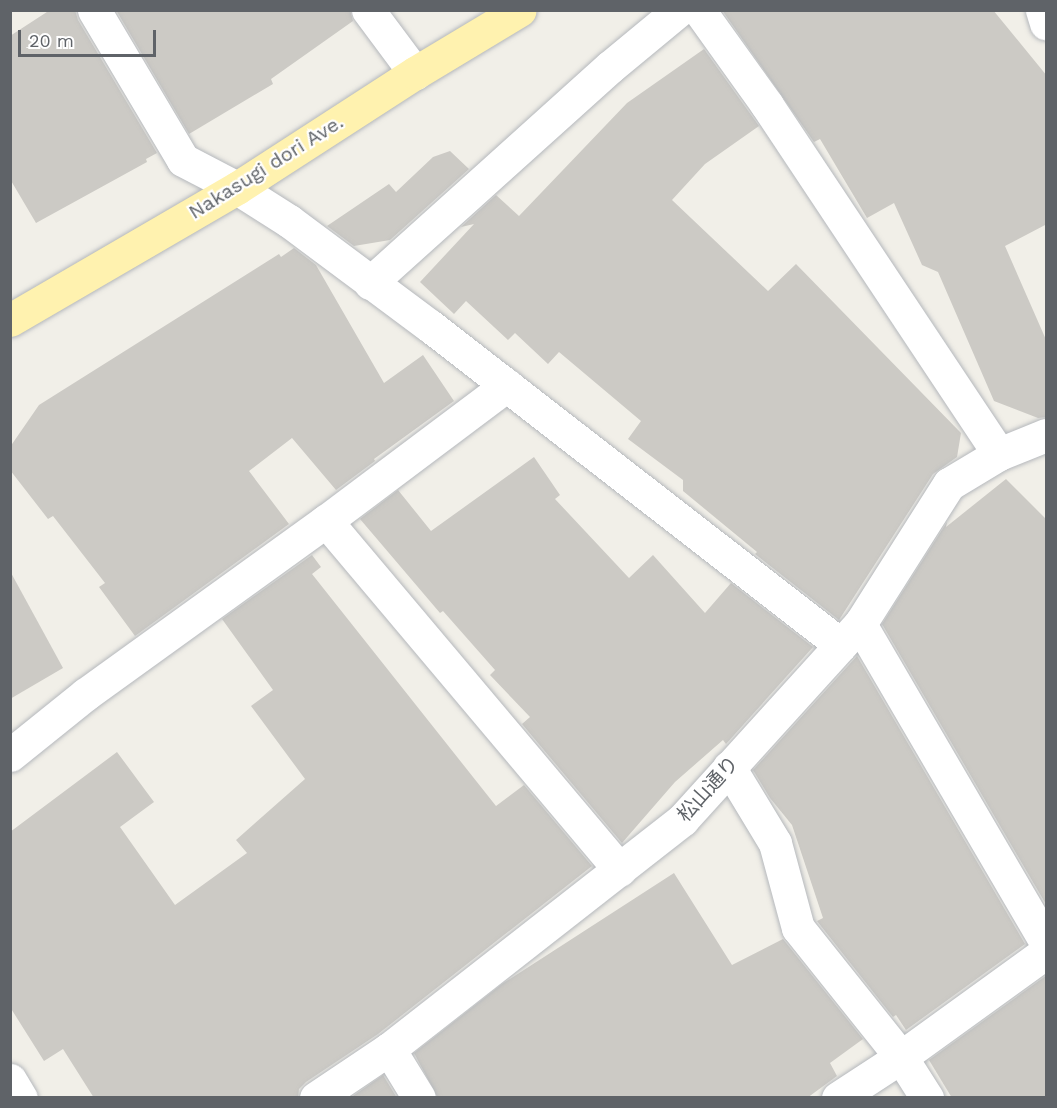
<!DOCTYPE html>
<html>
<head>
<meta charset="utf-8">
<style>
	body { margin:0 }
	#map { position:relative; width:1057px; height:1108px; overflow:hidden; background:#f1efe8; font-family:"Work Sans","Noto Sans JP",sans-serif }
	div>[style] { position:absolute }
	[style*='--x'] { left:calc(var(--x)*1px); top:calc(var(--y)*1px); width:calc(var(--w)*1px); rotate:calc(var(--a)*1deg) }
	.building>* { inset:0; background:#cccac5 }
	.roads { filter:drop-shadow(0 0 2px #b5b8bc) drop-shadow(0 0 2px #b5b8bc) }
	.minor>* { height:33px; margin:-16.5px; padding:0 16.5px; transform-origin:16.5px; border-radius:16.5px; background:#fff }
	.major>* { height:33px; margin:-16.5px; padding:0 16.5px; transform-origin:16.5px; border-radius:16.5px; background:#fff2af }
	span { translate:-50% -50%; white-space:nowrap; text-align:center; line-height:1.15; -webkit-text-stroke:4.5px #fff; paint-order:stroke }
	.street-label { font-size:20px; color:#5f6368 }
	.frame { position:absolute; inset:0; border:12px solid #5f6368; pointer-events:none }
	.scale { position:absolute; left:18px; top:30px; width:138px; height:27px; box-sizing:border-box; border:3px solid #5f6368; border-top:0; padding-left:8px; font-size:18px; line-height:21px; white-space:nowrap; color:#5f6368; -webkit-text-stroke:4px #fff; paint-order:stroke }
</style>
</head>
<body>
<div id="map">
	<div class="building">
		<i style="clip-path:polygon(50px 10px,75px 10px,78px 20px,157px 153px,146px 159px,147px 162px,36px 223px,10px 179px,10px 36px)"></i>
		<i style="clip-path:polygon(116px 10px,350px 10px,353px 21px,271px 79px,273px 84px,189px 134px)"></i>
		<i style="clip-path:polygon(722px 10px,993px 10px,1047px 76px,1047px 224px,1005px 246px,1047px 342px,1047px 417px,1038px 418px,994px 401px,938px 272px,922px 265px,894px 203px,867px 218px,820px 139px,814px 142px)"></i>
		<i style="clip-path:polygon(704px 49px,759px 126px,705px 164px,672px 200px,768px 291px,796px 264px,961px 433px,957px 457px,933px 474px,839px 620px,755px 554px,757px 552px,683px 491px,683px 480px,628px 439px,641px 421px,559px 352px,548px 364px,515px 333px,508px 340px,466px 301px,454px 314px,420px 282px,474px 224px,461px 227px,496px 195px,519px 216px,627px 103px)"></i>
		<i style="clip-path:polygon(450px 151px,469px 169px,390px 240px,354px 246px,327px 226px,389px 184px,396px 192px,433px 157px)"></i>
		<i style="clip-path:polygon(294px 248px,316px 265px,384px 383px,423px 355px,454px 401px,374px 459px,375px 461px,336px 490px,292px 438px,249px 471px,289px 524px,135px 636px,99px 587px,105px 583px,53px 516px,48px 519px,10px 470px,10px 447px,39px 405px,279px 254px,281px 257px)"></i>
		<i style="clip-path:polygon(534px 457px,560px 495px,555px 499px,629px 578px,653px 555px,705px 613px,731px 583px,813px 647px,726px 744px,723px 740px,675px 782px,622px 843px,522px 724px,530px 717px,490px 675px,495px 670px,443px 611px,440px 613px,360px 519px,398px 490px,431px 531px)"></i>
		<i style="clip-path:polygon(1006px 479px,1047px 520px,1047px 906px,882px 624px,947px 522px,946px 527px)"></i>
		<i style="clip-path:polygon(312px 555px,321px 567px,312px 574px,496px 806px,524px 785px,592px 866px,378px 1034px,306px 1082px,299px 1089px,298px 1098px,94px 1098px,63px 1049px,44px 1061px,10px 1007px,10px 832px,117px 752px,154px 802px,120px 827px,175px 905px,247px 853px,236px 840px,305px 779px,251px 706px,273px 690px,222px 619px)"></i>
		<i style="clip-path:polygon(10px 571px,63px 668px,10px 699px)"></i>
		<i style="clip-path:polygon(857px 656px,1025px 944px,906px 1030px,896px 1015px,893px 1017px,817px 921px,823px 918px,792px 825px,770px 798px,753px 770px)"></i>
		<i style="clip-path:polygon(674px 873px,732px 965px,783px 939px,863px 1039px,830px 1063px,837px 1076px,807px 1098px,438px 1098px,414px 1053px,502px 984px)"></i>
		<i style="clip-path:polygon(1047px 975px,1047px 1098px,952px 1098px,929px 1060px)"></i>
		<i style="clip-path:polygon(383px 1075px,397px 1098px,350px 1098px)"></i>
	</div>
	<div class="roads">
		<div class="minor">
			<i style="--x:94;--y:10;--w:174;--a:59.3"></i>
			<i style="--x:183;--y:160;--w:61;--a:27.4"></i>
			<i style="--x:237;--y:188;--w:62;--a:32.4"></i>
			<i style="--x:289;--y:221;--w:176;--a:36.7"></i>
			<i style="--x:430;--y:326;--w:520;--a:37.82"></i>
			<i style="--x:368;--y:10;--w:79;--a:53.3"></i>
			<i style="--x:699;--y:10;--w:117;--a:54.4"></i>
			<i style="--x:767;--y:105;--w:419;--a:56.4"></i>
			<i style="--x:1042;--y:10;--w:14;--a:73"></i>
			<i style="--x:370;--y:283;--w:323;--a:-42"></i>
			<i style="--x:610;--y:67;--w:89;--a:-39.6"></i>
			<i style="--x:326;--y:521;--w:456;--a:49.9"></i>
			<i style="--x:860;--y:624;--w:368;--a:59.7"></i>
			<i style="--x:10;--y:755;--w:97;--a:-38.8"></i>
			<i style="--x:86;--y:694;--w:296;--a:-35.8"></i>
			<i style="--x:326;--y:521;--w:226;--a:-36.9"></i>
			<i style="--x:729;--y:767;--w:89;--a:58.8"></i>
			<i style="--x:775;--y:843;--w:88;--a:74.9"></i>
			<i style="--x:798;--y:928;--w:165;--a:51.4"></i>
			<i style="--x:901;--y:1057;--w:49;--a:57.6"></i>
			<i style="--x:389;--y:1049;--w:57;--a:58.5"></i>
			<i style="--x:10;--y:1080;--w:21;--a:59"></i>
			<i style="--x:316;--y:1098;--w:88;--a:-33.9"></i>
			<i style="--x:389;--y:1049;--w:372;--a:-38"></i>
			<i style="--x:682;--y:820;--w:265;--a:-47.8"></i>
			<i style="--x:860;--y:624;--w:166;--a:-57.6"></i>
			<i style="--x:949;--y:484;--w:58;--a:-31"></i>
			<i style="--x:999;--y:454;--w:51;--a:-22"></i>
			<i style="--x:838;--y:1098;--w:75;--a:-33.1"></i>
			<i style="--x:901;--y:1057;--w:179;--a:-35.9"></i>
		</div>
		<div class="major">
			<i style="--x:10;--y:320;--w:263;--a:-30.2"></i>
			<i style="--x:237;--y:188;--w:212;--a:-32.9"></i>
			<i style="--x:415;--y:73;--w:122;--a:-31"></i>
		</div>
	</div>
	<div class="street-label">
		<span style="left:266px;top:167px;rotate:-32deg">Nakasugi dori Ave.</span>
		<span style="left:708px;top:789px;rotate:-48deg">松山通り</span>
	</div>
	<div class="frame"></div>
	<div class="scale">20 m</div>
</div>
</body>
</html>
